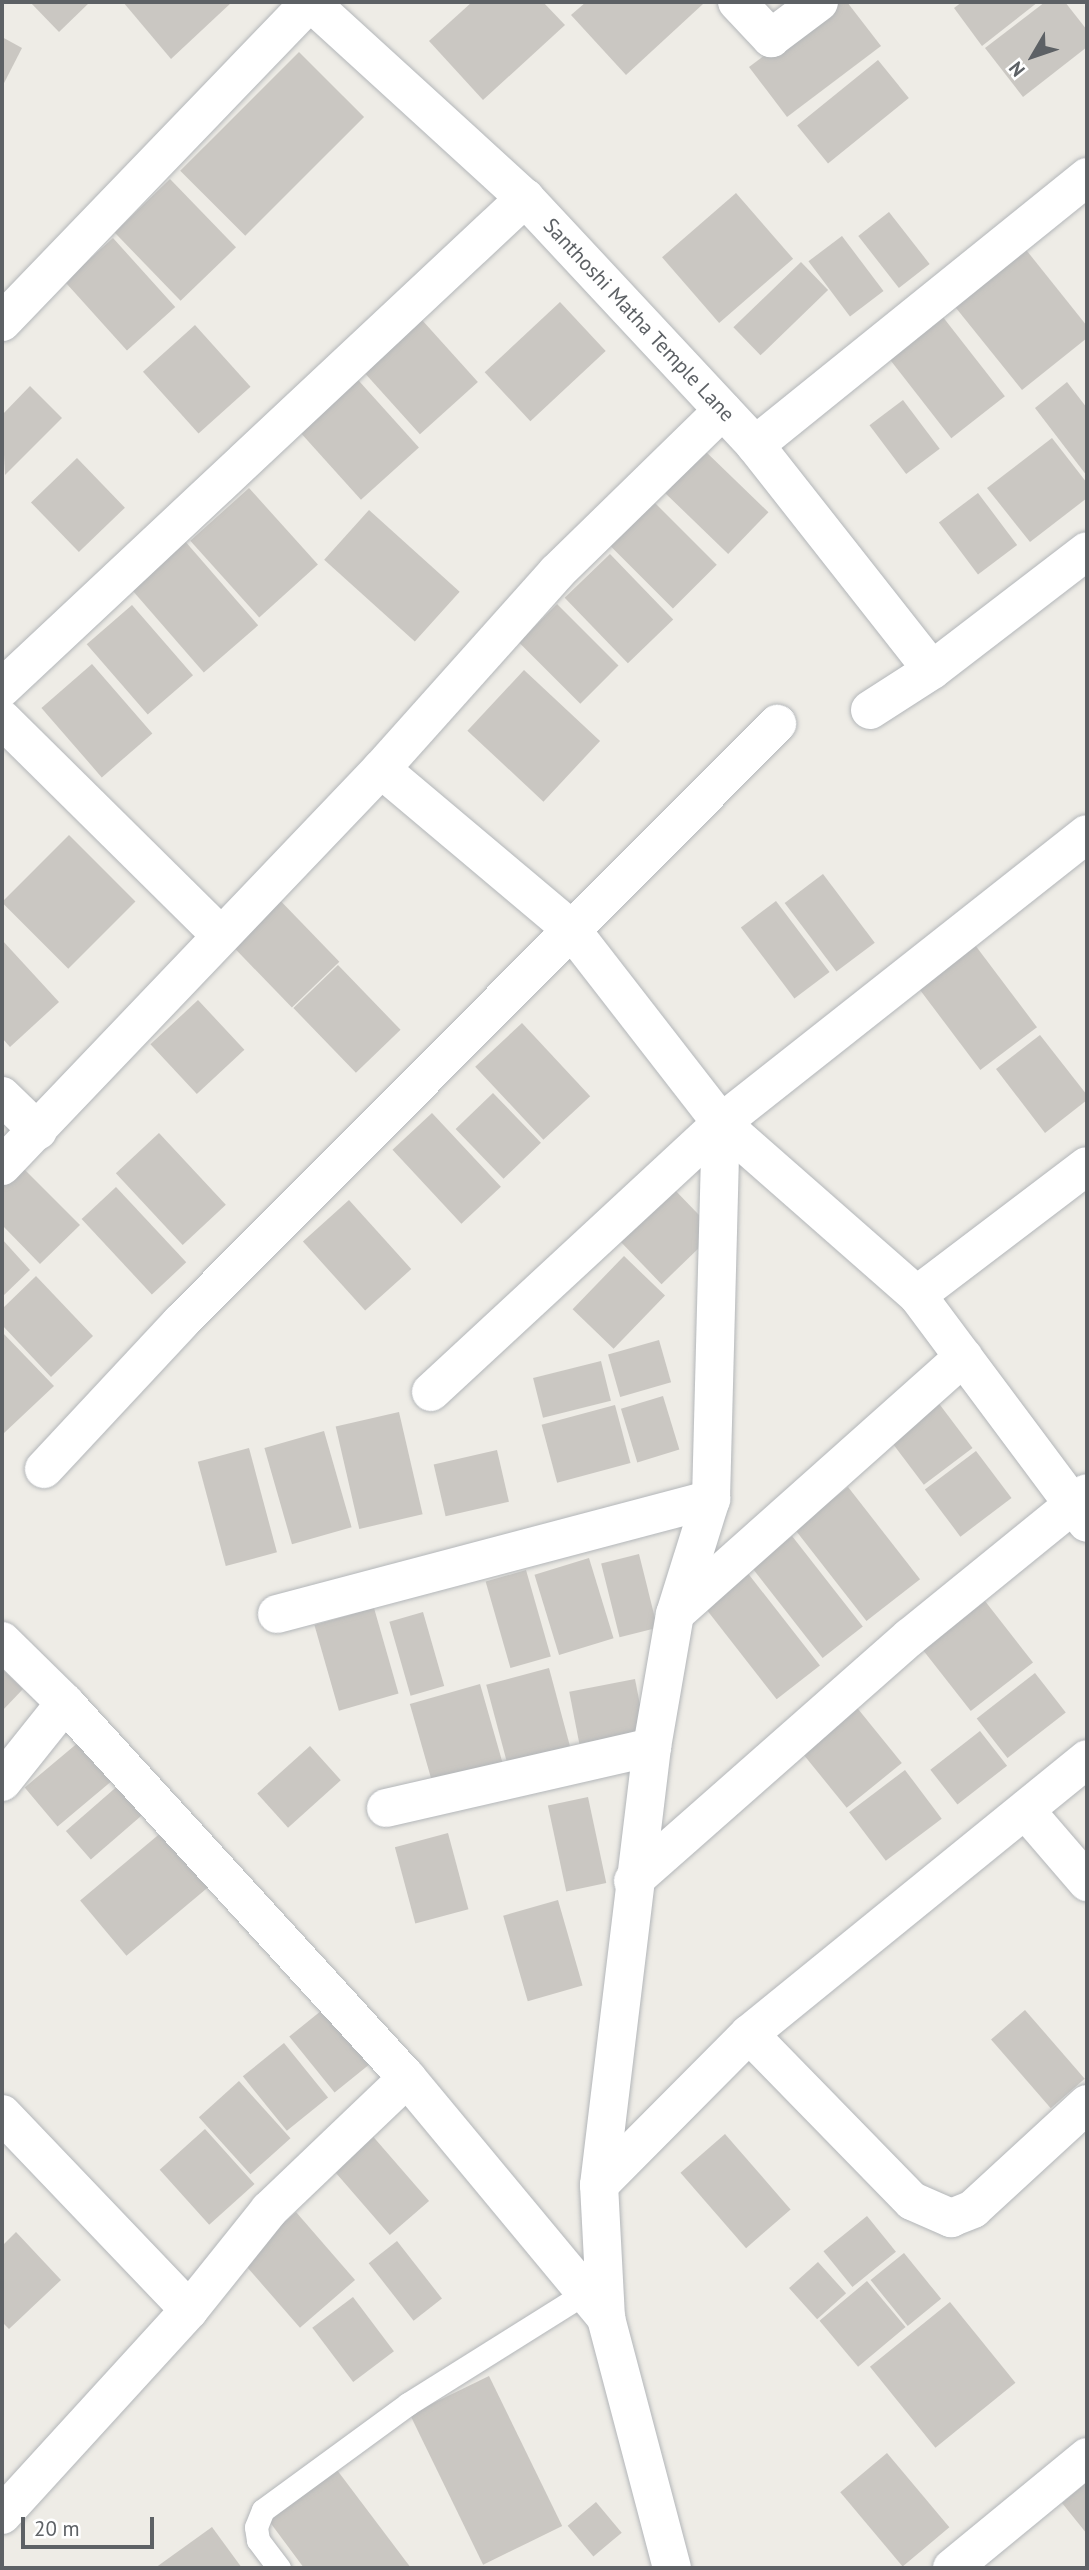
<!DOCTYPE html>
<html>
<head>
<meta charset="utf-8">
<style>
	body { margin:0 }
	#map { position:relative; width:1089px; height:2570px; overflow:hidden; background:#eeece6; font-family:"PT Sans",sans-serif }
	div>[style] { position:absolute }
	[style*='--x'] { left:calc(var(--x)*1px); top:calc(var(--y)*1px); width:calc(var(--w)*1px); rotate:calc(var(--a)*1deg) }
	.building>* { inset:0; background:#cac7c2; transform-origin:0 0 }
	.roads { filter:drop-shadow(0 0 2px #b3b6b9) drop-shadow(0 0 2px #b3b6b9) }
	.service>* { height:23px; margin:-11.5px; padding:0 11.5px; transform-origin:11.5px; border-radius:11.5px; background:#fff }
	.minor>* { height:38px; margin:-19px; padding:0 19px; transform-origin:19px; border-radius:19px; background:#fff }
	.tertiary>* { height:38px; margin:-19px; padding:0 19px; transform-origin:19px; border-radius:19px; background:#fff }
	span { translate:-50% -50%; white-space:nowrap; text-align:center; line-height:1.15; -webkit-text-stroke:7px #fff; paint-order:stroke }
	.street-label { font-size:21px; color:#5d6165 }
	.frame { position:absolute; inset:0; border:4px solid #5d6165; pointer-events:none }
	.north { position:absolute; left:998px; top:21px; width:70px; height:70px; -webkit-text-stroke:5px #fff; paint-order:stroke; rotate:231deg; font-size:19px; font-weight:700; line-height:28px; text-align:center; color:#5d6165 }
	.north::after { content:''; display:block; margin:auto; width:24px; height:32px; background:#5d6165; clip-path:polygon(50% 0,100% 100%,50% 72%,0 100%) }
	.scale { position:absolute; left:21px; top:2517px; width:133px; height:32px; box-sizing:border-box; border:4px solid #5d6165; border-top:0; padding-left:9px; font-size:21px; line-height:24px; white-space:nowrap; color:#5d6165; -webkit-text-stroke:5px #fff; paint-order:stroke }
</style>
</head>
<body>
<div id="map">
	<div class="building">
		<i style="clip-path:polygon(30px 2px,90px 2px,59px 32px)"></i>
		<i style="clip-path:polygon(123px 2px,232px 2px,171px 59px)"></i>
		<i style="clip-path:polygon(472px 2px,543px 2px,565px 25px,483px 100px,429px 41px)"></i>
		<i style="clip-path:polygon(586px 2px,701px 2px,703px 4px,626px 75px,571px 15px)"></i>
		<i style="clip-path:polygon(835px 2px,847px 2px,881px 46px,787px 117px,749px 67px)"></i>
		<i style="clip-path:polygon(962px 2px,1038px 2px,982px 46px,954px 8px)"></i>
		<i style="clip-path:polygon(1045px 2px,1065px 2px,1087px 30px,1087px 47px,1023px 97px,985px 48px)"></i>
		<i style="clip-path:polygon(2px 37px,22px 48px,2px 87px)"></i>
		<i style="left:299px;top:52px;width:92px;height:168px;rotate:45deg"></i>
		<i style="left:878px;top:60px;width:49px;height:104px;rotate:51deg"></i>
		<i style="left:170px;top:179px;width:95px;height:77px;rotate:46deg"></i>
		<i style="left:736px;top:193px;width:87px;height:98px;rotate:49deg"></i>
		<i style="left:889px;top:212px;width:66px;height:39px;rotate:52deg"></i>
		<i style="left:842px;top:236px;width:69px;height:42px;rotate:53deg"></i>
		<i style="left:113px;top:238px;width:93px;height:65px;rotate:48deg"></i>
		<i style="clip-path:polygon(1023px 246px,1087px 326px,1087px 338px,1022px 390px,952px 303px)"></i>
		<i style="left:801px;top:262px;width:39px;height:94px;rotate:46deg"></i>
		<i style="left:560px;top:302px;width:67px;height:103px;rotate:47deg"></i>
		<i style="left:413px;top:310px;width:97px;height:78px;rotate:48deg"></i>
		<i style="left:939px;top:312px;width:107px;height:68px;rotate:52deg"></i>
		<i style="left:195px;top:325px;width:83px;height:70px;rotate:48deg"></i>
		<i style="left:350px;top:371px;width:103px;height:78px;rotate:48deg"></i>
		<i style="clip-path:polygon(1067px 382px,1087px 408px,1087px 476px,1035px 408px)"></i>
		<i style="clip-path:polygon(30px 386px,62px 418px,5px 475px,2px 415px)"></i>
		<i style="left:903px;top:400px;width:61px;height:42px;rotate:53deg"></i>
		<i style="clip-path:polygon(1052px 438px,1087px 483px,1087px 498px,1030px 542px,987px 488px)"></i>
		<i style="left:703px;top:449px;width:91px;height:58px;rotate:44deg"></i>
		<i style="left:77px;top:458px;width:69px;height:64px;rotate:46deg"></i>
		<i style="left:249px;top:488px;width:103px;height:79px;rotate:48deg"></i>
		<i style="left:978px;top:493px;width:65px;height:49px;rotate:53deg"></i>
		<i style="left:651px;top:499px;width:93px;height:62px;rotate:45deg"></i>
		<i style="left:369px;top:510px;width:122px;height:67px;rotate:42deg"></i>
		<i style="left:184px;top:540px;width:113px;height:72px;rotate:49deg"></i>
		<i style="left:610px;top:554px;width:91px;height:63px;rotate:46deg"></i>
		<i style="left:557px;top:604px;width:87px;height:54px;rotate:45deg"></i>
		<i style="left:132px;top:605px;width:93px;height:60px;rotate:49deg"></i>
		<i style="left:92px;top:664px;width:92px;height:67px;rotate:49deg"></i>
		<i style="left:524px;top:670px;width:104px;height:83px;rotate:43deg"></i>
		<i style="left:69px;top:835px;width:94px;height:95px;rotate:45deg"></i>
		<i style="left:823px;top:874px;width:86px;height:48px;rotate:53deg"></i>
		<i style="left:272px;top:892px;width:97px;height:66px;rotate:46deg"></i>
		<i style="left:776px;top:901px;width:89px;height:44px;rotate:53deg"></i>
		<i style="left:966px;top:933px;width:118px;height:71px;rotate:53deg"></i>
		<i style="clip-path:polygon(2px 940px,59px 1002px,10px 1047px,2px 1038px)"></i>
		<i style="left:338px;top:965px;width:90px;height:62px;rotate:46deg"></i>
		<i style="left:198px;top:1000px;width:68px;height:65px;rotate:47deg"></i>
		<i style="left:522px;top:1023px;width:100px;height:64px;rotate:47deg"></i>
		<i style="clip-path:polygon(1040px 1035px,1087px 1095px,1087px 1100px,1045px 1133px,996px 1069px)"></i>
		<i style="left:493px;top:1093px;width:69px;height:52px;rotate:46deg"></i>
		<i style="left:432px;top:1113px;width:101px;height:54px;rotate:47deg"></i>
		<i style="left:159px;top:1133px;width:98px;height:59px;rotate:47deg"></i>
		<i style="clip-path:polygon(19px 1164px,80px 1225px,40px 1264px,2px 1225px,2px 1181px)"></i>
		<i style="left:671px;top:1186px;width:64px;height:75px;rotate:46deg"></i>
		<i style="left:116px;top:1187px;width:103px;height:47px;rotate:47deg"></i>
		<i style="left:349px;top:1200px;width:93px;height:62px;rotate:48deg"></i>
		<i style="clip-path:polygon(2px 1239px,30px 1270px,2px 1297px)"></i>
		<i style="left:624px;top:1256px;width:57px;height:74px;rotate:44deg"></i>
		<i style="clip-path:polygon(36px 1276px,93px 1336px,51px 1377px,2px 1325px,2px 1309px)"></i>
		<i style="clip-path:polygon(2px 1332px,54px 1386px,3px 1434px,2px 1433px)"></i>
		<i style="left:659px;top:1340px;width:44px;height:53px;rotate:74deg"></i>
		<i style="left:601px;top:1361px;width:41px;height:70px;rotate:76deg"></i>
		<i style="left:663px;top:1396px;width:56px;height:44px;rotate:73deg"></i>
		<i style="left:934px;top:1397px;width:64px;height:61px;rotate:53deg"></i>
		<i style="left:615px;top:1405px;width:60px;height:76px;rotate:75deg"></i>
		<i style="left:399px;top:1412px;width:105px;height:65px;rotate:77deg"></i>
		<i style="left:324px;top:1431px;width:100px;height:62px;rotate:74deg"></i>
		<i style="left:249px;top:1448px;width:108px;height:53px;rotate:75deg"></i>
		<i style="left:497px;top:1450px;width:53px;height:65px;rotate:77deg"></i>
		<i style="left:976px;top:1451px;width:59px;height:64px;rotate:53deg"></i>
		<i style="left:848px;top:1487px;width:117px;height:68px;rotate:52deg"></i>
		<i style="left:792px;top:1536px;width:115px;height:51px;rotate:52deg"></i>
		<i style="left:639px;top:1554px;width:76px;height:39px;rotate:76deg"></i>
		<i style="left:589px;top:1558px;width:84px;height:57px;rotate:73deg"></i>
		<i style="left:743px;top:1567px;width:125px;height:55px;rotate:52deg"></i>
		<i style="left:526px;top:1570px;width:90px;height:42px;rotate:74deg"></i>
		<i style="left:985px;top:1601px;width:78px;height:79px;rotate:52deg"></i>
		<i style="left:374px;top:1608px;width:89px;height:62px;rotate:74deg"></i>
		<i style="left:423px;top:1612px;width:77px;height:35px;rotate:74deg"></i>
		<i style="left:549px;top:1668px;width:86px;height:65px;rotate:75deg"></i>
		<i style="clip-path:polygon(2px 1669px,23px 1689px,2px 1711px)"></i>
		<i style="left:1035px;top:1673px;width:50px;height:74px;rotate:52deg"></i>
		<i style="left:635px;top:1679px;width:53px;height:67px;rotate:79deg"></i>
		<i style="left:480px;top:1684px;width:87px;height:73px;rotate:74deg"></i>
		<i style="left:854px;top:1704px;width:76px;height:71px;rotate:51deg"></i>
		<i style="left:980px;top:1731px;width:44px;height:63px;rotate:52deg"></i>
		<i style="left:86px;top:1736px;width:51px;height:80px;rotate:50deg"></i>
		<i style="left:310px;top:1746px;width:46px;height:71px;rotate:48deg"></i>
		<i style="left:905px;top:1770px;width:61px;height:70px;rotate:53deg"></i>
		<i style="left:121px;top:1783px;width:38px;height:73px;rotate:49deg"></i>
		<i style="left:588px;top:1797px;width:88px;height:41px;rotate:78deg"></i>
		<i style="left:169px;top:1826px;width:72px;height:116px;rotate:50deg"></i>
		<i style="left:448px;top:1833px;width:79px;height:55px;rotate:75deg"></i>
		<i style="left:558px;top:1900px;width:89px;height:57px;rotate:74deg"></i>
		<i style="left:332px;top:2002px;width:72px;height:55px;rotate:51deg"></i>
		<i style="left:1025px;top:2010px;width:91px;height:45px;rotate:49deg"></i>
		<i style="left:284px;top:2043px;width:70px;height:53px;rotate:51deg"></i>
		<i style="left:239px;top:2081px;width:77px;height:54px;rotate:48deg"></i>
		<i style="left:205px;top:2129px;width:74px;height:61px;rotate:48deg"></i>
		<i style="left:370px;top:2133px;width:90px;height:52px;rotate:49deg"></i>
		<i style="left:725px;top:2134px;width:100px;height:59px;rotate:49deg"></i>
		<i style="left:296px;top:2212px;width:90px;height:73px;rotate:49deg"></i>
		<i style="left:867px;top:2216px;width:46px;height:56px;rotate:51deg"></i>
		<i style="clip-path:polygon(16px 2232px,61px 2280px,9px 2329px,2px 2322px,2px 2246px)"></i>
		<i style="left:397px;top:2241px;width:73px;height:36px;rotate:52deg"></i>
		<i style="left:904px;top:2253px;width:59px;height:43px;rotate:51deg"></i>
		<i style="left:818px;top:2262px;width:42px;height:39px;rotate:48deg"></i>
		<i style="left:867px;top:2281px;width:60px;height:62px;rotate:50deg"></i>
		<i style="left:353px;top:2297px;width:68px;height:51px;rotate:53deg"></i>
		<i style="left:950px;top:2302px;width:104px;height:103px;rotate:51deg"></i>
		<i style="left:489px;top:2376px;width:167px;height:88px;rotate:64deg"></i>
		<i style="left:887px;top:2453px;width:97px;height:61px;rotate:50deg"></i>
		<i style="clip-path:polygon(337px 2470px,411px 2568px,304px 2568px,269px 2521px)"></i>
		<i style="clip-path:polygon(1087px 2482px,1087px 2534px,1062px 2503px)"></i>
		<i style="left:596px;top:2502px;width:40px;height:37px;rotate:50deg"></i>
		<i style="clip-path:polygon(212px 2527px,242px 2568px,155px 2568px)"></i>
	</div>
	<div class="roads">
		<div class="service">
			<i style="--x:279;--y:2568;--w:35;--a:-127"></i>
			<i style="--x:258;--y:2540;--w:13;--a:-99"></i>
			<i style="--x:256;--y:2527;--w:18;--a:-68"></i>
			<i style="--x:263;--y:2510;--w:180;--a:-36.2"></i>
			<i style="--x:408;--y:2404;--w:209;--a:-32.1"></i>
		</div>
		<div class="minor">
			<i style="--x:737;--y:2;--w:50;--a:46.6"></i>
			<i style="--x:771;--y:38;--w:60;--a:-36.9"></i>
			<i style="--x:2;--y:322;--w:444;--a:-46.1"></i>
			<i style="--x:755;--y:445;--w:286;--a:51.8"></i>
			<i style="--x:2;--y:688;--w:717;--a:-43.13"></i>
			<i style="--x:870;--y:710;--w:74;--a:-32.8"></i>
			<i style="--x:932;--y:670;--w:195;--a:-37.5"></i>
			<i style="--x:2;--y:719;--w:307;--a:44.7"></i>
			<i style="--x:381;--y:769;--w:247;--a:40.1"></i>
			<i style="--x:570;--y:928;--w:247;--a:52.2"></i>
			<i style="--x:721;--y:1123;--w:261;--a:41.3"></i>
			<i style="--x:917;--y:1295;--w:284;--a:53.3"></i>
			<i style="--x:2;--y:1096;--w:50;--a:44.2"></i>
			<i style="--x:2;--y:1166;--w:549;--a:-46.33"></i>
			<i style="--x:381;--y:769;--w:263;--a:-48.2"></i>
			<i style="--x:556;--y:573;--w:233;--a:-44.3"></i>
			<i style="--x:917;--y:1295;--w:213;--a:-37.2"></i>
			<i style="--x:431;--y:1392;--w:396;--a:-42.8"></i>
			<i style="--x:721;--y:1123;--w:466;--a:-38.3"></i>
			<i style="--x:44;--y:1469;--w:200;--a:-47"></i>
			<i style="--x:180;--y:1323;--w:846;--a:-45.1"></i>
			<i style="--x:676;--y:1613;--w:385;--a:-41.7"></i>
			<i style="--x:277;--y:1614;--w:449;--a:-14.8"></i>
			<i style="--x:2;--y:1641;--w:88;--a:44.5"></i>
			<i style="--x:65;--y:1703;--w:508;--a:47.64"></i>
			<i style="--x:407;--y:2078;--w:312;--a:50.3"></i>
			<i style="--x:2;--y:1782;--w:101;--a:-51.4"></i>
			<i style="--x:386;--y:1808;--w:273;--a:-12.9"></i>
			<i style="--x:1026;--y:1811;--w:94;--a:49.3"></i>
			<i style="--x:633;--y:1881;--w:369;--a:-41.4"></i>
			<i style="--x:910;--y:1637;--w:228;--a:-39.1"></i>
			<i style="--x:749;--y:2034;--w:233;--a:45.7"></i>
			<i style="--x:912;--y:2201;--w:43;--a:23.6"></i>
			<i style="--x:951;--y:2218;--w:24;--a:-22"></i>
			<i style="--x:973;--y:2209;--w:155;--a:-42.6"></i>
			<i style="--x:2;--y:2114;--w:271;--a:46.3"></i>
			<i style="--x:599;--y:2185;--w:213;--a:-45.2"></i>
			<i style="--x:749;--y:2034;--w:436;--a:-39.1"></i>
			<i style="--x:2;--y:2515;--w:277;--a:-47.6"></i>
			<i style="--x:189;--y:2310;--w:128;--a:-51.3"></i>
			<i style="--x:269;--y:2210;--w:191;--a:-43.7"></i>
			<i style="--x:672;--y:2568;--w:259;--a:-104.8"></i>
			<i style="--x:606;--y:2318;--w:133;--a:-93"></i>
			<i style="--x:599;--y:2185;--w:441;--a:-83.1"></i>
			<i style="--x:652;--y:1747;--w:135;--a:-80.2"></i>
			<i style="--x:675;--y:1614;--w:121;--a:-72.6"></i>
			<i style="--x:711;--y:1499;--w:376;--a:-88.5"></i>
			<i style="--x:952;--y:2568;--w:175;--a:-39.4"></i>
		</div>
		<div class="tertiary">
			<i style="--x:310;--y:2;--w:291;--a:42.4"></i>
			<i style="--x:525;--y:198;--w:338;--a:47"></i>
			<i style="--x:755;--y:445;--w:427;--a:-38.9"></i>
		</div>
	</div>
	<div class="street-label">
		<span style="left:639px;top:320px;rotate:47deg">Santhoshi Matha Temple Lane</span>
	</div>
	<div class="frame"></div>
	<div class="north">N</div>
	<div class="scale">20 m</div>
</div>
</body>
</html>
